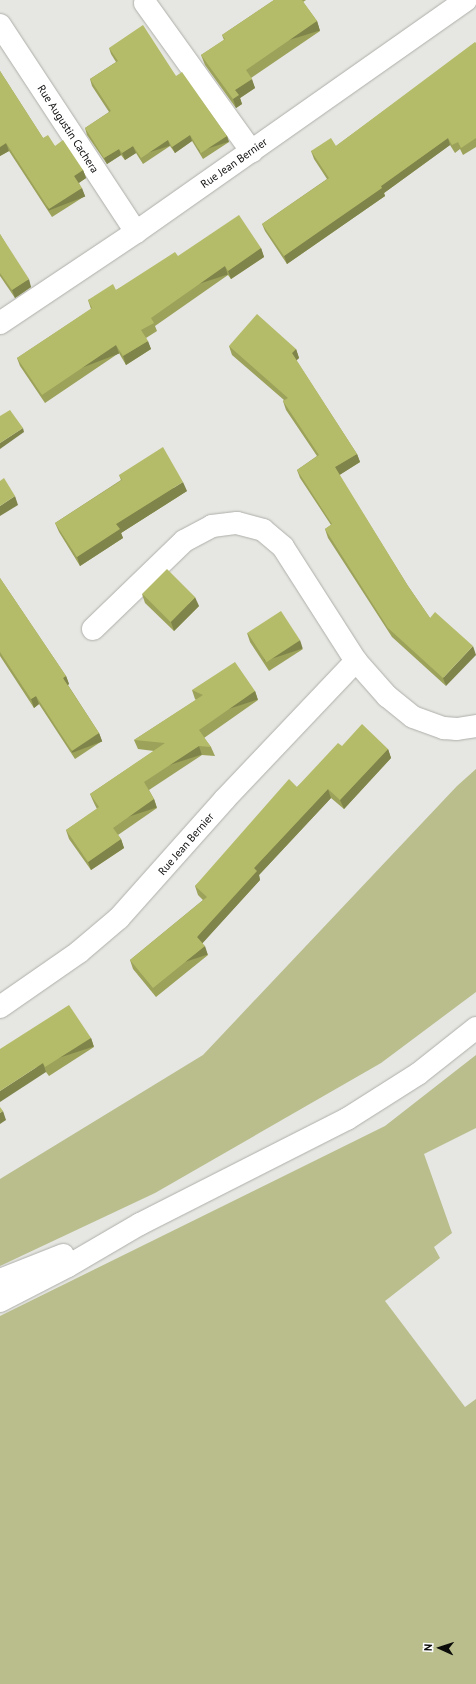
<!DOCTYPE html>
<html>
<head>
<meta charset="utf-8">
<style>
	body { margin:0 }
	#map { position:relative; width:476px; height:1684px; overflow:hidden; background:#e6e6e2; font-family:"PT Sans",sans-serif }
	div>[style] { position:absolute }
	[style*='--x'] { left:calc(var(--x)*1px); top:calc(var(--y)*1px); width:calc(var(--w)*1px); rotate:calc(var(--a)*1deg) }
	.green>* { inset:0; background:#b9be8c }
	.roads { filter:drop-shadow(0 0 1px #aeaeaa) drop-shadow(0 0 1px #aeaeaa) }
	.minor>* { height:22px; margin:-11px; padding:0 11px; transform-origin:11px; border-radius:11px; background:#fff }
	.wall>* { inset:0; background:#9ca25a }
	.shaded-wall>* { inset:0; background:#7f844a; transform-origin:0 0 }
	.building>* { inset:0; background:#b5bc69; transform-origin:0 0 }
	span { translate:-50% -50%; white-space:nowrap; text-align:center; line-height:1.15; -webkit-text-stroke:3.5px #fff; paint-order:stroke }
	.street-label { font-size:11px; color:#0c0c0b }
	.north { position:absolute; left:420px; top:1628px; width:40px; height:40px; -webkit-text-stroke:3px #fff; paint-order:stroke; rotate:273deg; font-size:11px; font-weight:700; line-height:16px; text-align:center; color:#0c0c0b }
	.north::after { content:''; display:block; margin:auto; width:14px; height:18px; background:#0c0c0b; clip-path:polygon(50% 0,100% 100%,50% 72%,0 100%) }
</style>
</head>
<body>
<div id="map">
	<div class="green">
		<i style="clip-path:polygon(476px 769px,476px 992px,381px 1063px,155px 1193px,0 1266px,0 1179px,203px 1055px,457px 786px)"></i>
		<i style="clip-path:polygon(476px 1055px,476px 1128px,424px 1154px,452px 1233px,434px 1247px,440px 1258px,385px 1301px,465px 1407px,476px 1399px,476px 1684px,0 1684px,0 1316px,385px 1126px)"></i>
	</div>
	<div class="roads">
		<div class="minor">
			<i style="--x:145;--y:3;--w:183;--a:54.3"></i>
			<i style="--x:0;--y:25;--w:248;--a:56.7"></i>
			<i style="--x:0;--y:323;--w:164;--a:-33.8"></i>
			<i style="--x:136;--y:232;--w:403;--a:-35.1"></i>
			<i style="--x:93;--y:629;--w:127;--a:-44"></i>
			<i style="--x:184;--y:541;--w:32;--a:-28"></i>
			<i style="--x:212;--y:526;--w:25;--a:-7"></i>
			<i style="--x:237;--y:523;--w:27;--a:15"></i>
			<i style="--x:263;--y:530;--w:26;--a:40"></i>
			<i style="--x:283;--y:547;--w:135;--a:57.4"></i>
			<i style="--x:0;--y:1007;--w:96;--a:-34.8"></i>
			<i style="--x:79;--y:952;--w:52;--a:-40.4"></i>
			<i style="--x:119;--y:918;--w:158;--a:-48.3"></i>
			<i style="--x:224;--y:800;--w:192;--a:-46.5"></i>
			<i style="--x:356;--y:661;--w:47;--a:48.5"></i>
			<i style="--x:387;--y:696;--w:33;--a:39"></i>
			<i style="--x:413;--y:717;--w:33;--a:20"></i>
			<i style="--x:444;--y:728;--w:13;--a:4"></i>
			<i style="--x:457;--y:729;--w:19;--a:-9"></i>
			<i style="--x:0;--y:1280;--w:68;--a:-21.6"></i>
			<i style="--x:0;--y:1301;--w:76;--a:-27.2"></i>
			<i style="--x:68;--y:1266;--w:83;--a:-30.3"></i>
			<i style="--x:140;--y:1224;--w:232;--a:-26.9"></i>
			<i style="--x:347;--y:1119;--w:84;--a:-32.4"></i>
			<i style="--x:418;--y:1074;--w:74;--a:-38.4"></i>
		</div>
	</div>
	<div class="wall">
		<i style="clip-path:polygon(274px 0,306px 0,303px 2px,317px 21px,320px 31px,251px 78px,255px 88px,240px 98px,242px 104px,236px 108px,205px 65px,201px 55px,224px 40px,222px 35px)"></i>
		<i style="clip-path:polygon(476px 43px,476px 147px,463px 155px,460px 149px,455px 153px,450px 145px,384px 193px,385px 196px,287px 264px,265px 231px,262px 224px,327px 179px,314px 159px,311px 151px,336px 146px)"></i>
		<i style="clip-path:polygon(109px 48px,176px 76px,227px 136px,229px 142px,203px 159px,192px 141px,175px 153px,170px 146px,143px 164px,136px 153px,125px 160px,121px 155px,107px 164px,87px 135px,85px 128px,109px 112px,92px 86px,90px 79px,116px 62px,111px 54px)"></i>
		<i style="clip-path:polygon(0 71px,43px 138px,55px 146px,83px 170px,86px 178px,79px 183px,85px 196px,52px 217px,9px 151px,0 156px)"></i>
		<i style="clip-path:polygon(0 234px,31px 287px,15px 298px,0 276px)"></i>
		<i style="clip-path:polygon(261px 248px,264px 257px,231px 279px,228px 275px,155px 326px,157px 331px,146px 338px,151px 349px,126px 365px,119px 353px,45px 403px,20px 366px,17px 358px,91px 309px,88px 300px,116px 290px,178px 256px)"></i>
		<i style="clip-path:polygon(229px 346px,296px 349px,299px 358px,296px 360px,357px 454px,360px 462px,339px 475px,408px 586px,430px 618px,446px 686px,392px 637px,328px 538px,325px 529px,331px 525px,300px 478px,297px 470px,317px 456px,286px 410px,283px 401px,284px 400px,232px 355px)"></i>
		<i style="clip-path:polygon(119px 475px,187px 491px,121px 533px,123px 538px,80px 566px,59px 532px,55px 523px,121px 480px)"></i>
		<i style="clip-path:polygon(0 578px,66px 676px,69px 684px,68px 685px,99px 733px,102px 741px,75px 759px,39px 704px,34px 708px,0 656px)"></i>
		<i style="clip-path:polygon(142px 594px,199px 606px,174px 631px,145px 603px)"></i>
		<i style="clip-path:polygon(247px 633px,303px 649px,269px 671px,250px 642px)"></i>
		<i style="clip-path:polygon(192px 690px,255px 691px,258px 700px,204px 738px,211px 747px,215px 756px,202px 755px,149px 790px,154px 799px,157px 808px,118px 835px,121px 839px,124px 848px,91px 870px,69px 839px,66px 830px,97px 809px,94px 803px,90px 794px,154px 751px,138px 749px,134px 740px,196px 700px,195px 699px)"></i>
		<i style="clip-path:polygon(342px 746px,388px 749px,391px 758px,344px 809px,331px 798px,259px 875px,260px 880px,202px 943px,208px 955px,156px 997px,133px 969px,130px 960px,203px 900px,198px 895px,195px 886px,297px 787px)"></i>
		<i style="clip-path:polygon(91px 1038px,94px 1047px,49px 1076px,46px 1072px,0 1049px)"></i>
	</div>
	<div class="shaded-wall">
		<i style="left:317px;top:21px;width:10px;height:86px;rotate:73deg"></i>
		<i style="clip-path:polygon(252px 79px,255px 88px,240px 98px,242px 104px,236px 108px,233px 99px,235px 90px)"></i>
		<i style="clip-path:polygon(190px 135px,192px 141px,175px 153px,172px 147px)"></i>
		<i style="left:227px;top:136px;width:6px;height:31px;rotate:72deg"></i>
		<i style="clip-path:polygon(448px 138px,450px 145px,384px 193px,385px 196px,287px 264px,284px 256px)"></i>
		<i style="left:168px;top:140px;width:6px;height:32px;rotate:72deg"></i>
		<i style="clip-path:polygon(6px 143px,9px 151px,0 156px,0 147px)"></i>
		<i style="clip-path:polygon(133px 146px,136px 153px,125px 160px,122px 153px)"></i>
		<i style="clip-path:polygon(119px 149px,121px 155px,107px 164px,104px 158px)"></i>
		<i style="clip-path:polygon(83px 170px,86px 178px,77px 184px,74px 176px)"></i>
		<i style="left:82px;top:188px;width:9px;height:39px;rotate:69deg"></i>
		<i style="clip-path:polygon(261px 248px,264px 257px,231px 279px,228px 271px)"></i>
		<i style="left:225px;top:266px;width:9px;height:90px;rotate:72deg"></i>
		<i style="clip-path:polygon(29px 279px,31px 287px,15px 298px,12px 290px)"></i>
		<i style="clip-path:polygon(148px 341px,151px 349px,126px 365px,123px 356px)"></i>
		<i style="left:116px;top:345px;width:9px;height:89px;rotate:69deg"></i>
		<i style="clip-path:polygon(296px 349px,299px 358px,295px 362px,292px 353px)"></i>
		<i style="clip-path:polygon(23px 428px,24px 432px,0 449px,0 443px)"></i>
		<i style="clip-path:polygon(357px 454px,360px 462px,338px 476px,335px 467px)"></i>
		<i style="clip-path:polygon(183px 482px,187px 491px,121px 533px,123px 538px,80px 566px,77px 557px,116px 524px)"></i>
		<i style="clip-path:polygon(15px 496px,18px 505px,0 516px,0 506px)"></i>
		<i style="clip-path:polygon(195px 597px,199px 606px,174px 631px,171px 622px)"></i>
		<i style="left:300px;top:640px;width:9px;height:40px;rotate:72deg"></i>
		<i style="clip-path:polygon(473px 646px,476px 655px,446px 686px,443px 678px)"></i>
		<i style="clip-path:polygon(66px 676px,69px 684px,66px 686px,63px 678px)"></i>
		<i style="left:255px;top:691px;width:9px;height:68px;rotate:72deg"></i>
		<i style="clip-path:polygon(36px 696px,39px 704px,34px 708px,31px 699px)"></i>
		<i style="left:99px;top:733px;width:9px;height:32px;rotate:69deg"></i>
		<i style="left:199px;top:746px;width:9px;height:66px;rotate:72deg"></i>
		<i style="clip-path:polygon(388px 749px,391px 758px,344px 809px,340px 800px)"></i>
		<i style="clip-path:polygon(328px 789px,331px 798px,259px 875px,260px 880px,200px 946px,197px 937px,254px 868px)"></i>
		<i style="left:154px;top:799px;width:9px;height:50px;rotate:72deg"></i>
		<i style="clip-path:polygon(121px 839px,124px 848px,91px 870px,88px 862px)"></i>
		<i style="left:205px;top:946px;width:9px;height:67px;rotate:72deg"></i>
		<i style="left:91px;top:1038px;width:9px;height:54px;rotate:72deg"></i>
		<i style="clip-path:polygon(43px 1063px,46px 1072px,0 1102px,0 1091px)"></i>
		<i style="clip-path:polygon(3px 1111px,6px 1120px,0 1124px,0 1113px)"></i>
	</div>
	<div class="building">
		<i style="clip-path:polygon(274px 0,302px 0,317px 21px,246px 70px,252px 79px,235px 90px,239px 95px,233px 99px,201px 55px,225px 39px,222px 35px)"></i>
		<i style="clip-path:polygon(143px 25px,176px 76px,182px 72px,227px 136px,201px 153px,190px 135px,172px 147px,168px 140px,141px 158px,133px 146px,122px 153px,119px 149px,104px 158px,85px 128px,111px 111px,90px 79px,118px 61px,109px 48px)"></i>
		<i style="clip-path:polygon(475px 42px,476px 43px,476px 138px,461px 148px,458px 142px,452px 145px,448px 138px,381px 186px,382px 188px,284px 256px,262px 224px,329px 178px,311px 151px,331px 138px,336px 146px)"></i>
		<i style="clip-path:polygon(0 71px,43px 138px,48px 135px,55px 146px,63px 140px,83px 170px,74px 176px,82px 188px,49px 209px,6px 143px,0 147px)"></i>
		<i style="clip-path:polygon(239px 215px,261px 248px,228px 271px,225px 266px,151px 318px,154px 323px,141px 330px,148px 341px,123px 356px,116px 345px,42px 395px,17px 358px,92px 308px,88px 300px,113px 284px,116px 290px,175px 252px,178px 256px)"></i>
		<i style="clip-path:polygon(0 234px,29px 279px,12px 290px,0 273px)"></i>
		<i style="clip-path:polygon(257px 314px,296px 349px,292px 353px,357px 454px,335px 467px,408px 586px,430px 618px,435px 612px,473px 646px,443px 678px,388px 628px,325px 529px,332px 524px,297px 470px,319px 455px,283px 401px,288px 398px,229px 346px)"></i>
		<i style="clip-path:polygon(10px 410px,23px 428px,0 443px,0 416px)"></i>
		<i style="clip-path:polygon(163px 447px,183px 482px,116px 524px,120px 529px,77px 557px,55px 523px,122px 480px,119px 475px)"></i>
		<i style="clip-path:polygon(4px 478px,15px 496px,0 506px,0 481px)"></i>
		<i style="left:167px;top:569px;width:40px;height:35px;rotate:45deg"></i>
		<i style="clip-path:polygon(0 578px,66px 676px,63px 678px,99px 733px,72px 751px,36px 696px,31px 699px,0 652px)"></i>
		<i style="left:281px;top:611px;width:35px;height:40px;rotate:57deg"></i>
		<i style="clip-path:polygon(235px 662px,255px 691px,199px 730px,211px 747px,199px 746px,144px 782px,154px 799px,113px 828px,121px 839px,88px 862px,66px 830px,99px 807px,90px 794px,165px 743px,134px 740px,203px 695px,192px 690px)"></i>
		<i style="clip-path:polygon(362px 724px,388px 749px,340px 800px,328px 789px,254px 868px,257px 871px,197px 937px,205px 946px,153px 988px,130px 960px,207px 897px,195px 886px,289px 779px,297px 787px,338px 743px,342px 746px)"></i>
		<i style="clip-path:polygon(69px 1005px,91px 1038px,45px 1067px,43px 1063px,0 1091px,0 1049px)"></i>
		<i style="clip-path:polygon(0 1107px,3px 1111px,0 1113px)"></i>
	</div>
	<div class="street-label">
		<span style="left:68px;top:129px;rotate:57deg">Rue Augustin Cachera</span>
		<span style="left:234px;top:163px;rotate:-35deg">Rue Jean Bernier</span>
		<span style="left:186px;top:844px;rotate:-49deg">Rue Jean Bernier</span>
	</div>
	<div class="north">N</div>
</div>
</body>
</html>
